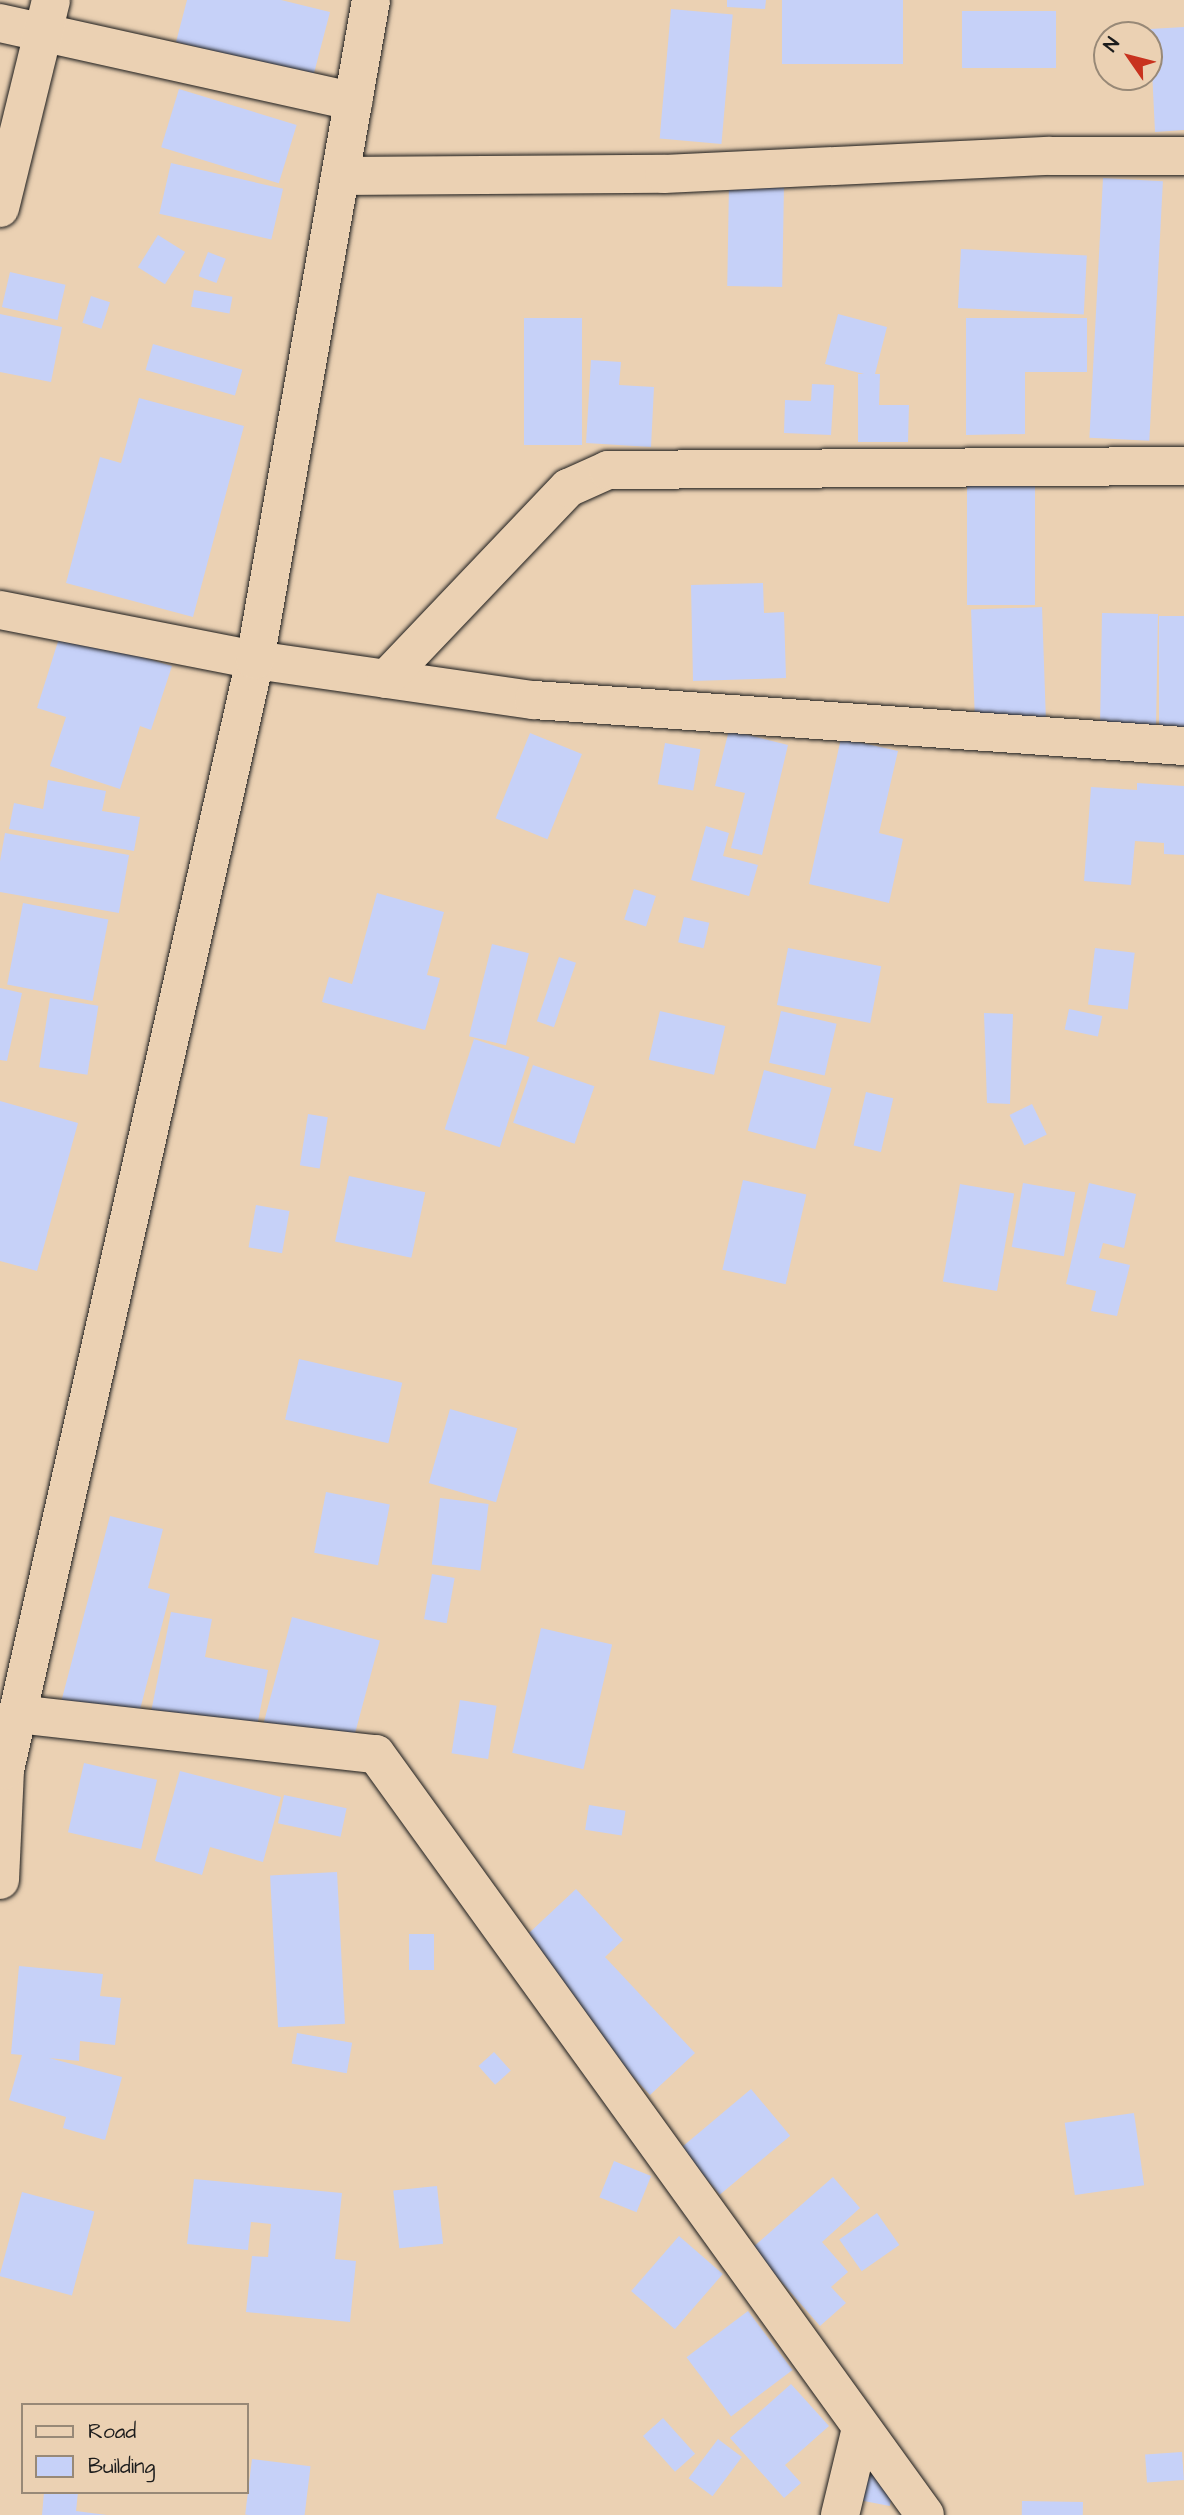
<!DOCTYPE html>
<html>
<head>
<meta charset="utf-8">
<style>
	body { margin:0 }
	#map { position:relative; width:1184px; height:2515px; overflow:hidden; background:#ebd1b3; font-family:"Architects Daughter",sans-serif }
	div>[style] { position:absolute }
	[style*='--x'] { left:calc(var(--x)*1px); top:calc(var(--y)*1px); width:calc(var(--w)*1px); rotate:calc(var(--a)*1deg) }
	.building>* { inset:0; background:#c6d1f8; transform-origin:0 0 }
	.roads { filter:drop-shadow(0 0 2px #1c1c1c) drop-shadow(0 0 2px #1c1c1c) }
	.minor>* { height:38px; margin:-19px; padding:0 19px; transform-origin:19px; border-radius:19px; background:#ebd1b3 }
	span { translate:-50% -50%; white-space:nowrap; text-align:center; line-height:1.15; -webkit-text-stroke:5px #ebd1b3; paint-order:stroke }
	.legend { position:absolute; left:21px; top:2403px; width:228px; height:91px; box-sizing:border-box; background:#ebd1b3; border:2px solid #988977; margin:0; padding:9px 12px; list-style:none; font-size:21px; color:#1c1c1c }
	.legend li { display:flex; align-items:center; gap:14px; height:35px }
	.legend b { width:35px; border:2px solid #988977 }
	.north { position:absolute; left:1093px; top:21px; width:70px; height:70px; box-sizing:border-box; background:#ebd1b3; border:2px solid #988977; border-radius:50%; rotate:305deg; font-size:19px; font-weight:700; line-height:28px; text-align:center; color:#1c1c1c }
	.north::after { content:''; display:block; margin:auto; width:24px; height:32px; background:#c8321e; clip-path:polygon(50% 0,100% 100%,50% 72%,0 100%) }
</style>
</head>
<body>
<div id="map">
	<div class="building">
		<i style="clip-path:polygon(187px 0,281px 0,330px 12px,313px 77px,176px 42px)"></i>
		<i style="clip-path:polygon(727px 0,766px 0,765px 9px,727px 7px)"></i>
		<i style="left:782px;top:0;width:121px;height:64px"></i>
		<i style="left:671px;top:9px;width:62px;height:130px;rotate:5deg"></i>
		<i style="left:962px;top:11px;width:94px;height:57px"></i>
		<i style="clip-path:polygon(1184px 27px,1184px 130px,1155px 132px,1150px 29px)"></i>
		<i style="left:179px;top:89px;width:123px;height:61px;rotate:17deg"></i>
		<i style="left:171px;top:163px;width:115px;height:52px;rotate:13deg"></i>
		<i style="left:1103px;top:178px;width:60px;height:260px;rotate:3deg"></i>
		<i style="left:729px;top:184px;width:55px;height:102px;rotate:1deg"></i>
		<i style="left:158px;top:235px;width:32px;height:38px;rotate:32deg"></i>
		<i style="left:961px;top:249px;width:126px;height:59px;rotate:3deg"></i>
		<i style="left:208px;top:252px;width:19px;height:26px;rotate:21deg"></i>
		<i style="left:10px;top:272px;width:57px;height:36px;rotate:13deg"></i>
		<i style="left:194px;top:290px;width:39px;height:17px;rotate:10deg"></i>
		<i style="left:91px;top:296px;width:20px;height:28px;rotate:18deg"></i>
		<i style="clip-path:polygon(0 314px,62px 327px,51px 382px,0 372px)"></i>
		<i style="clip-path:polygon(838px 314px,887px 327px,875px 374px,880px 374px,879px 405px,909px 405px,908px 442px,858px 442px,858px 374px,864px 374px,825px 364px)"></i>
		<i style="left:524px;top:318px;width:58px;height:127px"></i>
		<i style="clip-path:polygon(966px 318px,1087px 318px,1087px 372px,1025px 372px,1025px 434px,966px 435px)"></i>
		<i style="left:153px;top:344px;width:93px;height:27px;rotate:16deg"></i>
		<i style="clip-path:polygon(591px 360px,621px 362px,619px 385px,654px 387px,651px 447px,586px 443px)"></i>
		<i style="clip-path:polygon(812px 384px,834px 385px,831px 435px,784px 433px,785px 400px,811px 401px)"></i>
		<i style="clip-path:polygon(139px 398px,244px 426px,193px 617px,66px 583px,100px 457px,121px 463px)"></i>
		<i style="left:967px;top:482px;width:68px;height:123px"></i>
		<i style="clip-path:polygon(763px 583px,764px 613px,784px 612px,786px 678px,693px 681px,691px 585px)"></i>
		<i style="left:1042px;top:607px;width:110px;height:71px;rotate:88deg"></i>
		<i style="left:1102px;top:613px;width:56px;height:118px;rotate:1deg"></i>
		<i style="left:1184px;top:616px;width:122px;height:25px;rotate:90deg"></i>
		<i style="clip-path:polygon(61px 632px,172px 666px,151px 730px,140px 726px,120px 789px,50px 766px,66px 717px,37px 708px)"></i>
		<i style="clip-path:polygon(729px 730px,788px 745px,762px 855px,731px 848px,745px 793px,715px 786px)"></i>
		<i style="left:530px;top:733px;width:56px;height:92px;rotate:22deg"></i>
		<i style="clip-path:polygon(841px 738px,898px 751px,879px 833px,903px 839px,889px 903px,809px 884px)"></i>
		<i style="left:665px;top:743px;width:36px;height:42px;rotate:10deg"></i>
		<i style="clip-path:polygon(48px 780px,106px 791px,102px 811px,140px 817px,134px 851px,9px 829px,14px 803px,43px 809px)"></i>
		<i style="clip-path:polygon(1137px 783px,1184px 786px,1184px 855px,1164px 854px,1164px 843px,1135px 841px,1131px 885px,1084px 881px,1091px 787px,1137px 790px)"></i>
		<i style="clip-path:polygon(706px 826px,729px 833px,723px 856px,758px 865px,749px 896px,691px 880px)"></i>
		<i style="left:5px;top:833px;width:126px;height:59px;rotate:10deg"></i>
		<i style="left:634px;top:889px;width:23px;height:32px;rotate:18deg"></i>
		<i style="clip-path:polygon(377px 893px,444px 912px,427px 975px,440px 978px,425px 1030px,322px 1002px,329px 977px,352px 984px)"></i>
		<i style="left:23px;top:903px;width:87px;height:83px;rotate:11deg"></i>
		<i style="left:684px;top:917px;width:26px;height:26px;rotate:13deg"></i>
		<i style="left:492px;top:944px;width:38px;height:95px;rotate:14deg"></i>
		<i style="left:788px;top:948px;width:95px;height:58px;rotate:11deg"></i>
		<i style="left:1095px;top:948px;width:40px;height:57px;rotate:7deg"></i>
		<i style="left:559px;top:957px;width:18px;height:68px;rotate:19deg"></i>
		<i style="clip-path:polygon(0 988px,22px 993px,7px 1061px,0 1060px)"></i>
		<i style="left:50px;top:998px;width:49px;height:70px;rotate:9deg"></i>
		<i style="left:1069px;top:1009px;width:34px;height:21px;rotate:12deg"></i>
		<i style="left:660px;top:1011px;width:67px;height:50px;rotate:13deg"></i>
		<i style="left:781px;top:1011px;width:57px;height:53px;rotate:13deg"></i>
		<i style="clip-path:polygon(984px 1013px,1013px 1014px,1010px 1104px,987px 1103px)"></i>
		<i style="left:474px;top:1039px;width:58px;height:95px;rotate:18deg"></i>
		<i style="left:533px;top:1065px;width:65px;height:61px;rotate:19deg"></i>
		<i style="left:764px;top:1070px;width:70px;height:63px;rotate:15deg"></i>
		<i style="left:866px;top:1092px;width:28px;height:55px;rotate:13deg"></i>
		<i style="clip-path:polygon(0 1101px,78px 1123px,37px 1271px,0 1261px)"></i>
		<i style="left:1032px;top:1104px;width:34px;height:25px;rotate:64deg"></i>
		<i style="left:308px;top:1114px;width:20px;height:52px;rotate:9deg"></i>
		<i style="left:349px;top:1176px;width:78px;height:67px;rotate:12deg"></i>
		<i style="left:743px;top:1180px;width:65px;height:92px;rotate:13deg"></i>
		<i style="left:1023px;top:1183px;width:53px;height:65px;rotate:10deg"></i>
		<i style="clip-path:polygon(1089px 1183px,1136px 1194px,1124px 1248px,1103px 1243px,1099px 1258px,1130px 1265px,1117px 1316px,1091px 1311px,1096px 1291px,1066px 1284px)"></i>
		<i style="left:960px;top:1184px;width:55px;height:99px;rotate:10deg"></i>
		<i style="left:256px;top:1205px;width:34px;height:43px;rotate:10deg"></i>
		<i style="left:299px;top:1359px;width:106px;height:62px;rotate:13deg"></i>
		<i style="left:450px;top:1409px;width:70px;height:77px;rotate:16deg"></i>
		<i style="left:326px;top:1492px;width:65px;height:62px;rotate:11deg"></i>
		<i style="left:440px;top:1498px;width:49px;height:67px;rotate:7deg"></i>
		<i style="clip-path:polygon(110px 1516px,163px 1529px,148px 1588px,170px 1594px,135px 1729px,59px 1710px)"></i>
		<i style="left:432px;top:1574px;width:23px;height:46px;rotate:10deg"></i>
		<i style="clip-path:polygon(171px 1612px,212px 1619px,205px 1657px,268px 1670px,253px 1747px,148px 1727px)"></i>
		<i style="left:292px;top:1617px;width:91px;height:119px;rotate:15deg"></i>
		<i style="left:541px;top:1628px;width:73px;height:128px;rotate:13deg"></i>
		<i style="left:460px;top:1700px;width:37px;height:54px;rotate:9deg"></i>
		<i style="left:84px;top:1763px;width:75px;height:71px;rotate:13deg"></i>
		<i style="clip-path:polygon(180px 1771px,281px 1797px,263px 1862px,210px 1847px,202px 1875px,155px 1861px)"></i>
		<i style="left:284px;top:1795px;width:64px;height:29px;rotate:12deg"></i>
		<i style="left:589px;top:1805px;width:37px;height:25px;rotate:9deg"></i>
		<i style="left:337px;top:1872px;width:152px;height:67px;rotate:87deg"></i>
		<i style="clip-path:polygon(576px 1889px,623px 1940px,605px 1957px,695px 2053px,650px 2095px,513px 1948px)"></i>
		<i style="left:409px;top:1934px;width:25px;height:36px"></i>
		<i style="clip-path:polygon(19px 1966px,103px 1974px,100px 1996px,121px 1998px,115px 2045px,80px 2041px,79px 2061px,49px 2058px,122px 2077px,105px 2140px,63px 2128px,66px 2117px,9px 2100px,22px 2055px,11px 2054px)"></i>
		<i style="left:297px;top:2033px;width:56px;height:31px;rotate:10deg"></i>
		<i style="left:494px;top:2052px;width:25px;height:21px;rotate:48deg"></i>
		<i style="left:751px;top:2089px;width:61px;height:92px;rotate:50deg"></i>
		<i style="left:1134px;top:2113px;width:73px;height:70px;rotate:82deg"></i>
		<i style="left:614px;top:2161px;width:40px;height:39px;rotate:22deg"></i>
		<i style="clip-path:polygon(833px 2177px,860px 2208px,822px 2242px,848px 2272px,831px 2287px,846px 2303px,820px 2326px,752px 2248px)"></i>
		<i style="clip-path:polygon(194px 2179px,342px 2193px,335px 2259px,356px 2261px,350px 2322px,246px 2312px,252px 2256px,268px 2257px,271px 2224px,251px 2222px,248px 2250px,187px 2244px)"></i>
		<i style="left:437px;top:2186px;width:58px;height:44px;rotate:84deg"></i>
		<i style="left:22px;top:2192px;width:75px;height:87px;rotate:15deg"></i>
		<i style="left:877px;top:2213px;width:39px;height:46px;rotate:55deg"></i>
		<i style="left:679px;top:2236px;width:58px;height:73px;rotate:41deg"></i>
		<i style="left:748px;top:2311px;width:74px;height:77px;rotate:53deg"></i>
		<i style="clip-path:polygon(791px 2384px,829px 2426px,785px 2465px,801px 2483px,784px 2498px,730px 2438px)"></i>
		<i style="left:663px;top:2418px;width:48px;height:27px;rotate:48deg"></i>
		<i style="left:718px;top:2439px;width:30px;height:49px;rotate:37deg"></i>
		<i style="left:864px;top:2445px;width:37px;height:55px;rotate:11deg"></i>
		<i style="left:1182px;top:2452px;width:28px;height:37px;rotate:86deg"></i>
		<i style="left:252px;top:2459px;width:59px;height:56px;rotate:7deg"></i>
		<i style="clip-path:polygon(44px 2492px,78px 2492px,76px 2511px,107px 2515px,42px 2515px)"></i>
		<i style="left:1022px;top:2501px;width:61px;height:14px;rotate:1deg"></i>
	</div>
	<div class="roads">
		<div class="minor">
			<i style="--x:0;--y:23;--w:362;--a:12.5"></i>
			<i style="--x:340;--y:176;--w:324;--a:-0.4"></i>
			<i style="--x:664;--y:174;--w:386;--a:-2.7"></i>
			<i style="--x:1050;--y:156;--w:134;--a:0"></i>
			<i style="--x:0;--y:208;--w:214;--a:-76.2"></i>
			<i style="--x:0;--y:610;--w:260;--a:11.1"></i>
			<i style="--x:255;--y:660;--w:282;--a:8.2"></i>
			<i style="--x:534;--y:700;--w:652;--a:4.05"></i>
			<i style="--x:386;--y:679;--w:264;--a:-46.4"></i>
			<i style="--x:568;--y:488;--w:44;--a:-24.2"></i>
			<i style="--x:608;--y:470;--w:576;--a:-0.4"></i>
			<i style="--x:17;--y:1714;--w:361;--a:6.4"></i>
			<i style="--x:376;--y:1754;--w:938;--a:54.19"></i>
			<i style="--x:0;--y:1880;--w:110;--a:-87.4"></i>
			<i style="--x:5;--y:1770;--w:1138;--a:-77.31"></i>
			<i style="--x:255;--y:660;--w:670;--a:-80.03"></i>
			<i style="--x:840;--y:2515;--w:89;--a:-76.4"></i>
		</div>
	</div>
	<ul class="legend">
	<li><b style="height:9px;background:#ebd1b3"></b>Road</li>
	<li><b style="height:19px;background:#c6d1f8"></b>Building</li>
	</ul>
	<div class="north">N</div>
</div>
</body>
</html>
